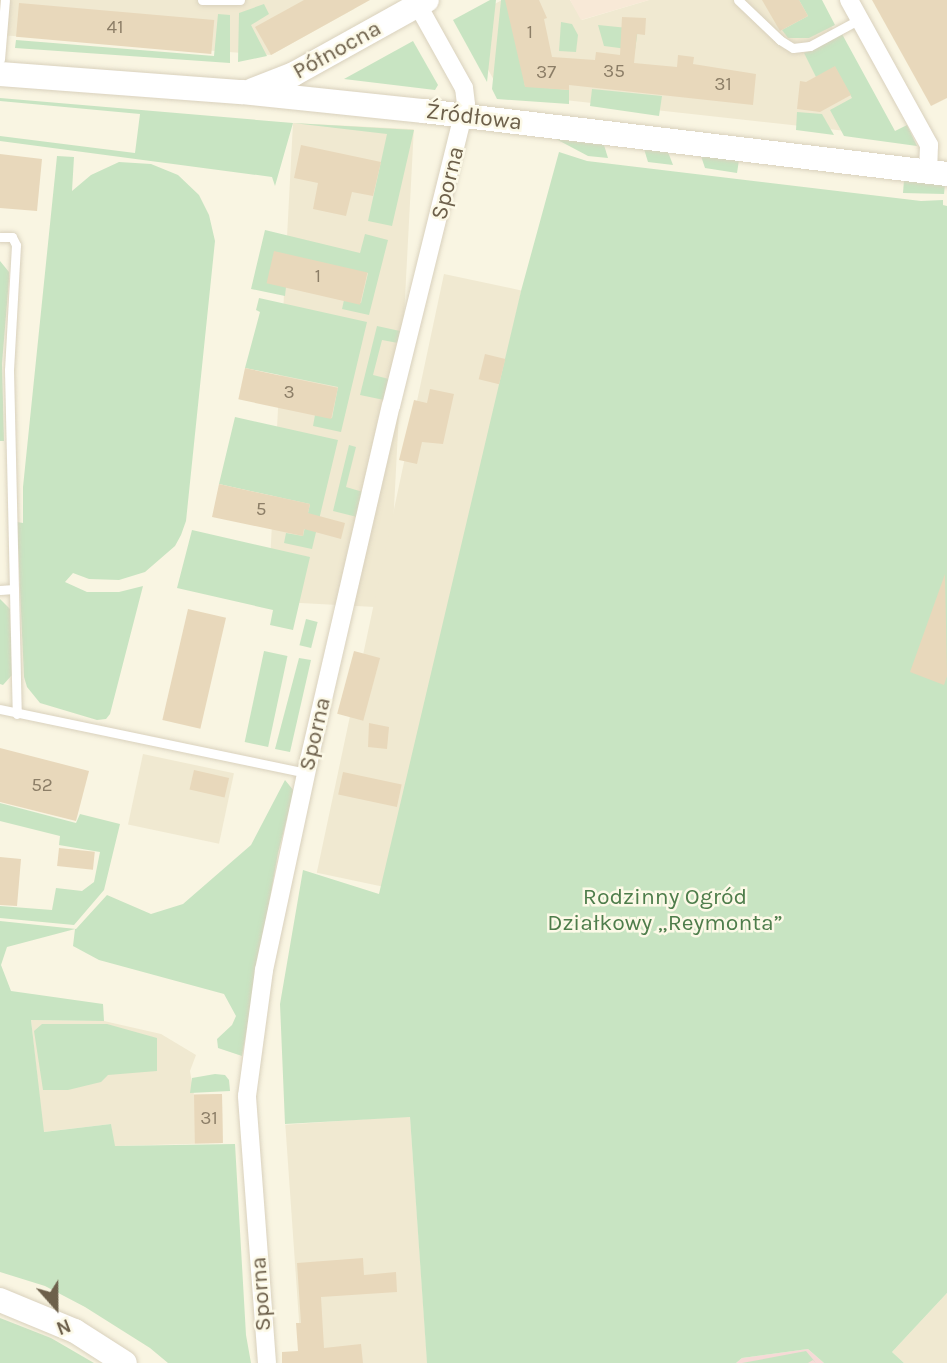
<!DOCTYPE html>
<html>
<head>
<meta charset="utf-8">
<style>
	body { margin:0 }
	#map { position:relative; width:947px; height:1363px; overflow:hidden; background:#f9f5e2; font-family:Karla,sans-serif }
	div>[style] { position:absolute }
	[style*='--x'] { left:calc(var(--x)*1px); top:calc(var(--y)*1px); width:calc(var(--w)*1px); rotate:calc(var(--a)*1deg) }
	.residential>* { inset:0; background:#f0e9d1; transform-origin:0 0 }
	.commercial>* { inset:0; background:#f8e9d7 }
	.medical>* { inset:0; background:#f6dad6 }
	.green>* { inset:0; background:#c8e4c2; transform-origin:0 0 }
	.building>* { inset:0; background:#e8d8bb; transform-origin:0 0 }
	.roads { filter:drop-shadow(0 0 2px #d9d1bd) drop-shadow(0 0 2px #d9d1bd) }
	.lane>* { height:9px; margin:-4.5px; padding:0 4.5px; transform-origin:4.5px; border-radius:4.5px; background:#fff }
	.street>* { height:18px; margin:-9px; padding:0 9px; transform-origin:9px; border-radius:9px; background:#fff }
	.secondary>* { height:24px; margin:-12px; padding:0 12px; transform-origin:12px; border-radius:12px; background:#fff }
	span { translate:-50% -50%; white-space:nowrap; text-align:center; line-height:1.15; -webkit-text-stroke:5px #fcf9e7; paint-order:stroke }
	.number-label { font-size:19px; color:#8c7e67 }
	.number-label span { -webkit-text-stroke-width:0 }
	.street-label { font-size:23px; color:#6d604b }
	.park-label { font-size:23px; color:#4e7d4b }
	.north { position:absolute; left:21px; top:1272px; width:70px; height:70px; -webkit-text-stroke:5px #fcf9e7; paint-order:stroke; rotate:159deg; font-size:19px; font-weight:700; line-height:28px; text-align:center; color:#6d604b }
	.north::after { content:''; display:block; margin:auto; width:24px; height:32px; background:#6d604b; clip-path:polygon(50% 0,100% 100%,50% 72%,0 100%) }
</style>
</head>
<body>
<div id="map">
	<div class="residential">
		<i style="clip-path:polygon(0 0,358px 0,354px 9px,271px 55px,0 35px)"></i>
		<i style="clip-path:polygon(502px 0,570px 0,582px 20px,649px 0,817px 0,892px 136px,501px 93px,462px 22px)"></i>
		<i style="left:293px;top:123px;width:121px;height:479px;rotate:3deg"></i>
		<i style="left:444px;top:274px;width:79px;height:612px;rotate:12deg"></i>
		<i style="left:143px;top:754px;width:93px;height:72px;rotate:12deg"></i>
		<i style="clip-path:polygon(31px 1020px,104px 1021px,161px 1034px,196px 1055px,190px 1071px,194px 1095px,222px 1094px,223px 1143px,114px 1146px,111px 1124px,43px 1132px)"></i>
		<i style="left:410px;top:1116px;width:248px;height:125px;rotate:86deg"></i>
		<i style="clip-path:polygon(947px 1293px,947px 1363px,904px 1363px,892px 1352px)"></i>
	</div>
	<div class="commercial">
		<i style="clip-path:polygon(570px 0,649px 0,581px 20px)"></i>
	</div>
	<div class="medical">
		<i style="clip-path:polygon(808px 1349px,824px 1363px,736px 1363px,742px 1358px)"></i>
	</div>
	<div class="green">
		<i style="clip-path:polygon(490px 0,496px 0,487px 82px,453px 20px)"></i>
		<i style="clip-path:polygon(501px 0,511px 0,525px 86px,569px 90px,569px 104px,497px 99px,492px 89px)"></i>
		<i style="clip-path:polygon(799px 0,822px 0,835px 25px,809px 38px,788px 38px,782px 30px,808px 16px)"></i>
		<i style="clip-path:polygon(264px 4px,269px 14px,251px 25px,267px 56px,238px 62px,239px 13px)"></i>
		<i style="clip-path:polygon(218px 14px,230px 15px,230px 63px,15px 48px,16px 40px,214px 56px)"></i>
		<i style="clip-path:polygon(561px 22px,572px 24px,578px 35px,576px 52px,559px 51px)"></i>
		<i style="clip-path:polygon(598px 25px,638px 29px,635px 50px,604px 46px)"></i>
		<i style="clip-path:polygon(842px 34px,895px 131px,907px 125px,917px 146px,844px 136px,830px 110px,852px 98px,836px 69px,817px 79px,804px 53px)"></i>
		<i style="clip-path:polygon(413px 41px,438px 85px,435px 90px,344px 79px)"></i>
		<i style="clip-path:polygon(592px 89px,662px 96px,659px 116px,590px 106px)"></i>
		<i style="clip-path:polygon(0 98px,293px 123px,414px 130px,392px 226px,368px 221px,387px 134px,293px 123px,275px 186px,272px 177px,0 141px,0 136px,135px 153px,140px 114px,0 101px)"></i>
		<i style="clip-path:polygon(797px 112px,822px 114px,834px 135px,796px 130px)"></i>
		<i style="clip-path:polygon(556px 139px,604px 145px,608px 158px,588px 156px)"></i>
		<i style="clip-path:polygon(644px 149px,668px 152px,673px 165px,648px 162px)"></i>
		<i style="clip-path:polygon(559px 152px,587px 161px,921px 201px,943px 200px,943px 205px,947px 206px,947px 1293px,892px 1352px,904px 1363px,824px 1363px,808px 1349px,742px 1358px,736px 1363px,427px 1363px,410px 1117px,285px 1124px,280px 1004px,303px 870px,379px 894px,521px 291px)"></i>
		<i style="clip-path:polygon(57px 156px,74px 157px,72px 191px,91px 175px,119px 162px,151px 164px,178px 175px,199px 195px,209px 215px,215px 241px,186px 521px,181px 535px,175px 546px,145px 572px,119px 580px,89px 579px,73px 573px,65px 582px,87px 592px,119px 592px,143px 586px,110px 714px,106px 719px,97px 720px,40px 703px,27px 687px,24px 677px,17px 522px,23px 523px,23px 487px)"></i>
		<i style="clip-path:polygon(701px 156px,739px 160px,737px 173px,705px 168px)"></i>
		<i style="clip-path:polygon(904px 180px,945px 184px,944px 194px,903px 193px)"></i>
		<i style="clip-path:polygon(265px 230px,360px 253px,365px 234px,388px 240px,369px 315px,342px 309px,344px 300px,361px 303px,368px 273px,286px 287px,285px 296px,251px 289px)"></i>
		<i style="clip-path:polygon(0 261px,9px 272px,9px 279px,2px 364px,4px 441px,0 441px)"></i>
		<i style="clip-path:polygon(259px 298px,367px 322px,341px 432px,313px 426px,315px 415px,332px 418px,338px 387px,245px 368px,260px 312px,256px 310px)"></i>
		<i style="clip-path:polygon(377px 326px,400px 331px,398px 343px,382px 340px,373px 375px,389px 379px,384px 400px,360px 395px)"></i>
		<i style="clip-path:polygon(235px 417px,338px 440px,312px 549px,284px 543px,286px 533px,303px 536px,310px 504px,219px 484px)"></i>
		<i style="clip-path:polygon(349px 445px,356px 447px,346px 487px,363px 492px,357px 517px,333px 511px)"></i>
		<i style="clip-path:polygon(192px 530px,310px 557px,293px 630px,270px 625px,273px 610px,177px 588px)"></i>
		<i style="clip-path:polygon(0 599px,10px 609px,12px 675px,3px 685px,0 684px)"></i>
		<i style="left:306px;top:619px;width:12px;height:27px;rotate:14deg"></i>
		<i style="left:264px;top:651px;width:24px;height:93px;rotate:12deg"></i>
		<i style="clip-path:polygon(299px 658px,311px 660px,290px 752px,275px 749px)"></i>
		<i style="clip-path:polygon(285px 780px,294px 791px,278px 853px,242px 1056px,218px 1048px,217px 1039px,232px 1025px,236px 1016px,224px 994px,99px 960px,73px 946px,75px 929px,7px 947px,1px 965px,11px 991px,103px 1004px,104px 1021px,31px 1020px,44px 1132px,111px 1124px,115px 1146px,235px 1144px,246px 1335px,251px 1363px,168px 1363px,150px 1348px,85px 1307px,45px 1286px,0 1272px,0 921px,76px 929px,107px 895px,151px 914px,183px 904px,251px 845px)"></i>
		<i style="clip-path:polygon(0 803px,76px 823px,80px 814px,120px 824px,104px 890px,74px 925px,0 918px,0 906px,52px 910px,56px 888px,82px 891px,94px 882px,100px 852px,59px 845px,60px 836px,0 821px)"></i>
		<i style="clip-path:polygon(42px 1024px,107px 1024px,157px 1038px,157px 1071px,108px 1075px,101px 1082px,68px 1090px,43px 1090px,34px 1031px)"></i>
		<i style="clip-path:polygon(215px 1074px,225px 1075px,229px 1080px,230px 1091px,190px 1093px,192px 1078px)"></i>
		<i style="clip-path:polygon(0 1318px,51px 1338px,94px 1363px,0 1363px)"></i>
		<i style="clip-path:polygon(806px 1351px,816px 1363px,813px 1360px,808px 1363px,742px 1363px)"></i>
	</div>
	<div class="building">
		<i style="clip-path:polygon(304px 0,370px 0,271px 55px,255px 27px)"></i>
		<i style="clip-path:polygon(505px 0,539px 0,547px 18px,544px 19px,552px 57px,595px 60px,596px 52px,620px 55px,622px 17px,646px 18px,645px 35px,637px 34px,634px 63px,677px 67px,678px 55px,694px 57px,693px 64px,756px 74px,753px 105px,569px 85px,569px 90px,525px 87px)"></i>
		<i style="clip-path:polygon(762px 0,799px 0,808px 16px,780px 31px)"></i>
		<i style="clip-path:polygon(872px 0,947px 0,947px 98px,931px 106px)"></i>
		<i style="left:19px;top:3px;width:196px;height:34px;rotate:5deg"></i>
		<i style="clip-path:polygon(835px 66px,851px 95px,820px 112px,797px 109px,800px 81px,806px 82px)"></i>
		<i style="clip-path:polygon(301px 145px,381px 162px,373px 196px,352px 192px,346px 216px,313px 209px,318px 183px,294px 178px)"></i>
		<i style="clip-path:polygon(0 154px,42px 159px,37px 211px,0 208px)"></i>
		<i style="left:274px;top:251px;width:96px;height:33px;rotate:13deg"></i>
		<i style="left:485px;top:354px;width:21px;height:26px;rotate:14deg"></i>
		<i style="left:245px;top:368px;width:95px;height:32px;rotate:12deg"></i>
		<i style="clip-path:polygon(430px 389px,454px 394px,443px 444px,422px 442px,417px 464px,399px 460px,414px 400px,427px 403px)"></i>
		<i style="clip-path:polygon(219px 484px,310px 504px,308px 513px,345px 523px,341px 539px,304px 529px,303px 536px,212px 517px)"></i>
		<i style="clip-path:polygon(945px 574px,947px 676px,944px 685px,910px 672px)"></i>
		<i style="left:188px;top:609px;width:39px;height:114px;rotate:13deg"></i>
		<i style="left:354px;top:651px;width:27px;height:65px;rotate:15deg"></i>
		<i style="clip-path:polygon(369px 723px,389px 727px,387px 749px,368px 747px)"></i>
		<i style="clip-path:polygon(0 748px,89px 771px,76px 821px,0 802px)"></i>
		<i style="left:194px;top:770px;width:36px;height:20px;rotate:13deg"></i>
		<i style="left:343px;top:772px;width:60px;height:23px;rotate:12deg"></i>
		<i style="left:59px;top:848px;width:36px;height:18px;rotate:6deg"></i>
		<i style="clip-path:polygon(0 857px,21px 859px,17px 906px,0 905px)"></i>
		<i style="left:222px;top:1094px;width:49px;height:28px;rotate:89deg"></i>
		<i style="clip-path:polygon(363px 1258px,364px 1275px,396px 1272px,397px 1292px,321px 1297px,324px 1348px,361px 1344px,363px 1363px,282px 1363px,282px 1352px,298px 1351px,296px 1323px,301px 1323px,297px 1263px)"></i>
	</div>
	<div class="roads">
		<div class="lane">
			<i style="--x:202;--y:0;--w:38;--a:0"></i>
			<i style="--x:738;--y:0;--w:58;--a:43.6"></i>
			<i style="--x:780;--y:40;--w:15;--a:32"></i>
			<i style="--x:793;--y:48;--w:17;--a:-7"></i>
			<i style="--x:810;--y:46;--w:57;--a:-28.4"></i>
			<i style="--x:0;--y:59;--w:59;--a:-85.2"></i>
			<i style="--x:0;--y:237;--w:12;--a:0"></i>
			<i style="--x:12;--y:237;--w:9;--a:63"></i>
			<i style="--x:16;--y:245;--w:125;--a:93.2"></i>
			<i style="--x:9;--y:370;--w:344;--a:88.7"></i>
			<i style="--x:0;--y:590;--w:14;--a:-4"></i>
			<i style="--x:0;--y:709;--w:313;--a:11.8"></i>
		</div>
		<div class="street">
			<i style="--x:849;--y:0;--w:166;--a:61.1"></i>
			<i style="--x:929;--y:145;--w:27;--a:92"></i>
			<i style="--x:267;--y:1363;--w:268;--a:-94.3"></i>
			<i style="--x:247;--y:1096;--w:127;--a:-82.3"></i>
			<i style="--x:264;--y:970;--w:215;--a:-77.9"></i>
			<i style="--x:309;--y:760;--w:363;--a:-77"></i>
			<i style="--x:391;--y:406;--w:311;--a:-76.1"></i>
			<i style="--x:466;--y:104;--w:16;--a:-97"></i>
			<i style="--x:464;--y:88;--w:101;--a:-119.1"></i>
		</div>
		<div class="secondary">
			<i style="--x:0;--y:74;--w:243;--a:4.3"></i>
			<i style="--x:242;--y:92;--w:183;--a:6"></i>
			<i style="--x:424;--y:111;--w:527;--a:6.87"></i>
			<i style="--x:253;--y:90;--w:44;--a:-21.3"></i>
			<i style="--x:294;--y:74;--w:152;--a:-29.1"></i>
			<i style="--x:0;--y:1300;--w:81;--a:22.5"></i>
			<i style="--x:75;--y:1331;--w:59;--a:32.6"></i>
		</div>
	</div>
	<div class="number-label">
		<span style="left:115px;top:28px">41</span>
		<span style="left:530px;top:33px">1</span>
		<span style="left:614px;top:72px">35</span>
		<span style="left:546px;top:73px">37</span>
		<span style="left:723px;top:85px">31</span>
		<span style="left:318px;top:277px">1</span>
		<span style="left:289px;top:393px">3</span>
		<span style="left:261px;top:510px">5</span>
		<span style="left:42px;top:786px">52</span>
		<span style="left:209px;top:1119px">31</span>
	</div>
	<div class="street-label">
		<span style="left:337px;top:50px;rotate:-29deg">Północna</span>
		<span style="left:474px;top:117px;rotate:7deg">Źródłowa</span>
		<span style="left:448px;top:183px;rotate:-76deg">Sporna</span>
		<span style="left:315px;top:734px;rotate:-77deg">Sporna</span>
		<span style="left:261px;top:1294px;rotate:-94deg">Sporna</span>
	</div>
	<div class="park-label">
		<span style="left:665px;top:910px">Rodzinny Ogród<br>Działkowy „Reymonta”</span>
	</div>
	<div class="north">N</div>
</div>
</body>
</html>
